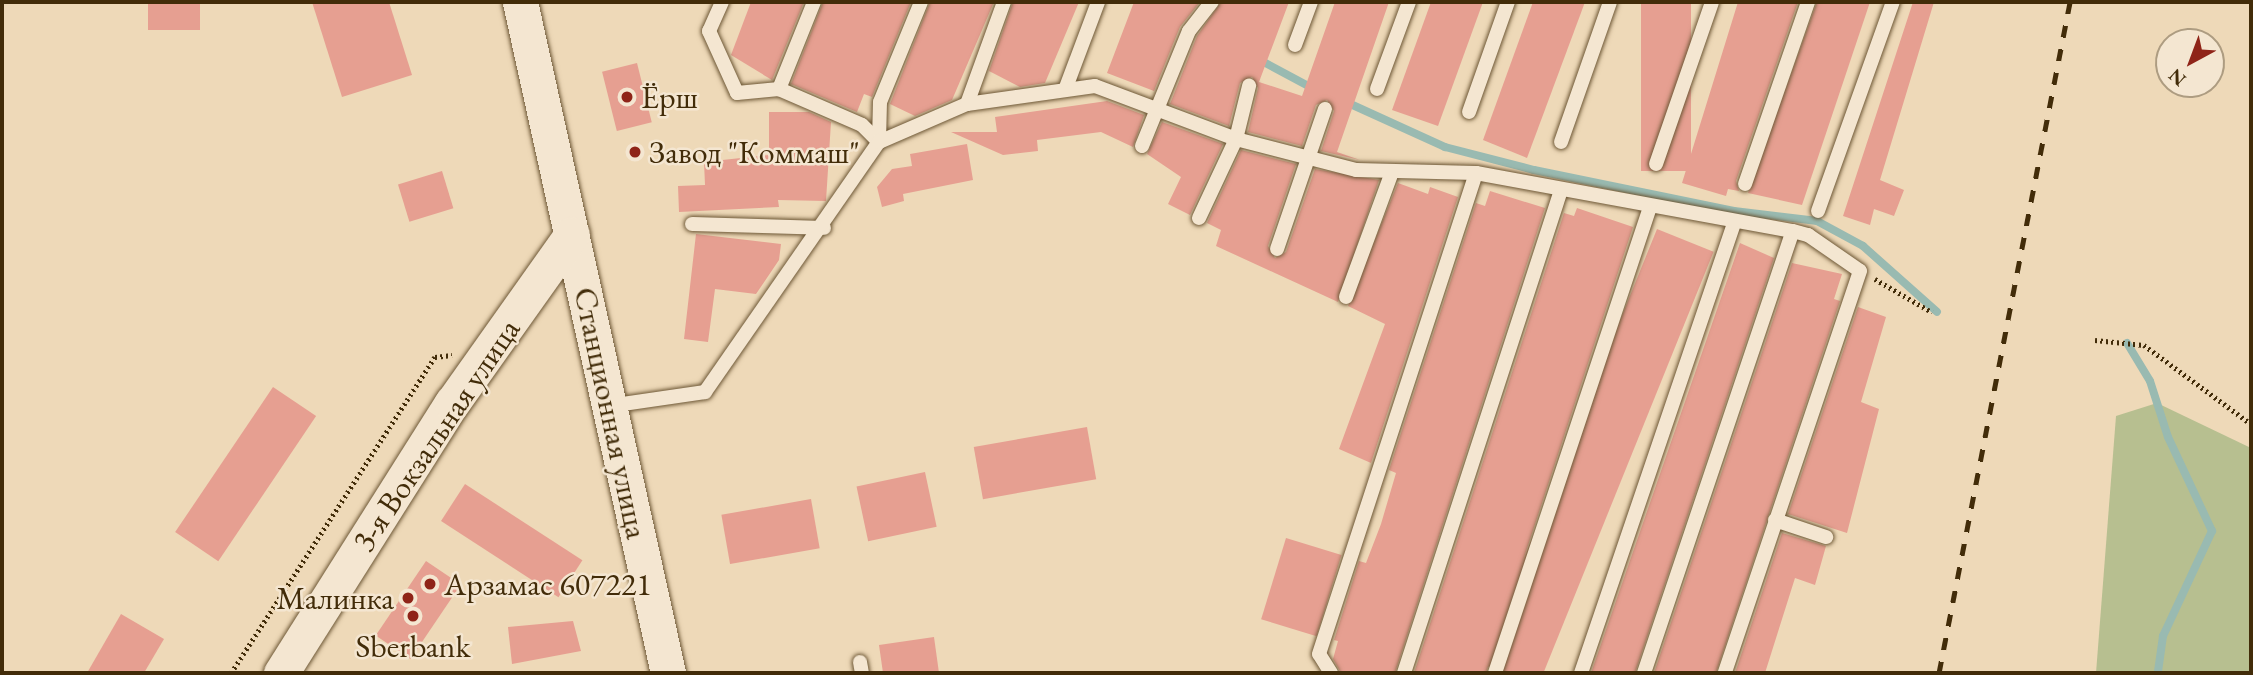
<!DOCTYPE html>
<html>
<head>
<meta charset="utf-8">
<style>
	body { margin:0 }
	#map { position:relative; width:2253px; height:675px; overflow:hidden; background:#eed9b8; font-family:"EB Garamond",serif }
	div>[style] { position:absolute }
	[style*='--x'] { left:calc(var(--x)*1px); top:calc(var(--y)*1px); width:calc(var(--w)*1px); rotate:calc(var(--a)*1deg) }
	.green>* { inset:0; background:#b7bf90 }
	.stream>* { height:8px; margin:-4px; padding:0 4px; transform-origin:4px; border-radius:4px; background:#99bab1 }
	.building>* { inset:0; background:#e69f91; transform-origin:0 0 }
	.path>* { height:4.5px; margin-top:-2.25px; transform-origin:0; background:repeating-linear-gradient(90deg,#422c09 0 2px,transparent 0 5.5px) }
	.roads { filter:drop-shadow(0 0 2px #6d5735) drop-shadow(0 0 2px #6d5735) }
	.service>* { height:14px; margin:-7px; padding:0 7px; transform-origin:7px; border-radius:7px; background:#f4e6d1 }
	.tertiary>* { height:35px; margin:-17.5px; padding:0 17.5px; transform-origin:17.5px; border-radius:17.5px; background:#f4e6d1 }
	.rail>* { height:5px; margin-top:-2.5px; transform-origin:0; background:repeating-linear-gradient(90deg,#422c09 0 12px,transparent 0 24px) }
	.dots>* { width:19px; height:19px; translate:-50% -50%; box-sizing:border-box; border:4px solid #f4e6d1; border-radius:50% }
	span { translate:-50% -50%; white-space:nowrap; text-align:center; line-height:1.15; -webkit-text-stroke:5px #f4e6d1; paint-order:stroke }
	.poi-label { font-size:32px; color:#422c09 }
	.left { translate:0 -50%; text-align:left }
	.right { translate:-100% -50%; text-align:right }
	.street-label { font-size:32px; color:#422c09 }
	.frame { position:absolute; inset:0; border:4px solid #422c09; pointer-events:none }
	.north { position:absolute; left:2155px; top:28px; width:70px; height:70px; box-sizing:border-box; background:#f4e6d1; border:2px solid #ad9c81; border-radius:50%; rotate:221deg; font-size:19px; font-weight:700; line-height:28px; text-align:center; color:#422c09 }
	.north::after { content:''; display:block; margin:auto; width:24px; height:32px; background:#8f2418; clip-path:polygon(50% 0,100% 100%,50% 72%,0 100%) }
</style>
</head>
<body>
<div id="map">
	<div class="green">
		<i style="clip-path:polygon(2157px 403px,2251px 448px,2251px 673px,2096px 673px,2116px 416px)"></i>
	</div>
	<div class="stream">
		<i style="--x:1258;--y:59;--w:64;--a:28.2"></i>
		<i style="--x:1346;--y:102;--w:109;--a:24.4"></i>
		<i style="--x:1445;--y:147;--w:92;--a:14.5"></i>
		<i style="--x:1534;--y:170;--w:204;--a:11.6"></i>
		<i style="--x:1734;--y:211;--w:84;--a:6.9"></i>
		<i style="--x:1817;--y:221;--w:52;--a:28.5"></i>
		<i style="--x:1863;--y:246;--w:99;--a:41.7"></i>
		<i style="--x:2127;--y:343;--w:44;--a:58.8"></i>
		<i style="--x:2150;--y:381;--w:59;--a:72.2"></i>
		<i style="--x:2168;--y:437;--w:104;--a:64.9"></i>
		<i style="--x:2212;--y:531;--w:116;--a:115"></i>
		<i style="--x:2163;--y:636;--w:37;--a:98"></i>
	</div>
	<div class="building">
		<i style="left:148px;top:2px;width:52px;height:28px"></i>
		<i style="clip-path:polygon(312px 2px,389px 2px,412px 75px,342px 97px)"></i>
		<i style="clip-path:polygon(751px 2px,804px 2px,772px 80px,731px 55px)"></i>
		<i style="clip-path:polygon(823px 2px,911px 2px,872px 97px,864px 94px,857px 112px,791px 84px)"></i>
		<i style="clip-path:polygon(930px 2px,994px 2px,952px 100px,915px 116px,890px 104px)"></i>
		<i style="clip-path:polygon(1013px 2px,1079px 2px,1045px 83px,1020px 87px,989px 71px)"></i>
		<i style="clip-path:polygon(1134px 2px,1200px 2px,1180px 27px,1154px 91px,1107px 73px)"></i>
		<i style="clip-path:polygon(1221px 2px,1289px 2px,1259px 82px,1302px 96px,1335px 2px,1389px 2px,1337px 152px,1360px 160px,1321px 151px,1334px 111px,1327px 100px,1316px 105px,1302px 146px,1248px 132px,1258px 88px,1252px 77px,1240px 83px,1229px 126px,1170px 104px,1197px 36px)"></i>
		<i style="clip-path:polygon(1431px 2px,1483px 2px,1438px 126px,1392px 110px)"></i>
		<i style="clip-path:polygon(1533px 2px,1585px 2px,1527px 158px,1483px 140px)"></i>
		<i style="left:1641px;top:2px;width:50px;height:169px"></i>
		<i style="clip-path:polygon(1738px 2px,1798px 2px,1736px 181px,1739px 191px,1728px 189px,1726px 196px,1682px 183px)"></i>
		<i style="clip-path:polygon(1817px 2px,1870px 2px,1802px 205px,1748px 193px)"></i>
		<i style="clip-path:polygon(1913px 2px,1934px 2px,1880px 180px,1904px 190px,1894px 216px,1874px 209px,1870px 225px,1843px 216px)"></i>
		<i style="left:637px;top:63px;width:61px;height:36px;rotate:76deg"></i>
		<i style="clip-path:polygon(1107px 101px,1144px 115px,1133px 147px,1101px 132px,1037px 140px,1038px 151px,1003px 155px,951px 132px,997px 132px,995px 117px)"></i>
		<i style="clip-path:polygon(769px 112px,809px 112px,831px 122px,826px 201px,778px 200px,779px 207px,679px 212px,678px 186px,705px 185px,704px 162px,769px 155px)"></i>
		<i style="clip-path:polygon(1162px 122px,1223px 144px,1190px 215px,1168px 204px,1181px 177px,1147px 154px)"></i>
		<i style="clip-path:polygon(967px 144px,973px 180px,903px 194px,904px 201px,882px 207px,877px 187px,892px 169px,912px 166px,910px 154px)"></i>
		<i style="clip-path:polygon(1241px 150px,1296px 164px,1268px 246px,1275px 258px,1286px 252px,1315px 169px,1379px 180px,1338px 302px,1216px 246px,1221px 230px,1207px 223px)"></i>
		<i style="left:442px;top:171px;width:39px;height:46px;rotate:73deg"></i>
		<i style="clip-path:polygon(1398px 183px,1428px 194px,1430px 187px,1458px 197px,1371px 463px,1339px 449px,1385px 324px,1348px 306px)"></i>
		<i style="clip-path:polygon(1490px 191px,1545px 208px,1395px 673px,1341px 673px,1333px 659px,1338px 641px,1334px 640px,1359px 561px,1366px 563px,1381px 524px,1396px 473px,1389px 470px,1476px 203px,1485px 206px)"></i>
		<i style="clip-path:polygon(1577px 208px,1633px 227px,1486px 673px,1414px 673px,1564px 213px,1574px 216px)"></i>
		<i style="left:1657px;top:229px;width:61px;height:469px;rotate:22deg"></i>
		<i style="clip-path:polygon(696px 234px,781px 244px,779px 260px,756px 294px,715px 289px,708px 342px,684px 339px)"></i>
		<i style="clip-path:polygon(1740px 243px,1774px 258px,1635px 673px,1591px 673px)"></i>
		<i style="clip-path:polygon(1792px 263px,1842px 274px,1834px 299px,1840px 301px,1716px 673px,1654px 673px)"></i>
		<i style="clip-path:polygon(1858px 307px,1886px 317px,1861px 402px,1879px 409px,1847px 533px,1788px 514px)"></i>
		<i style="left:273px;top:387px;width:52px;height:175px;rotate:34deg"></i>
		<i style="left:1087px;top:427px;width:53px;height:115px;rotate:80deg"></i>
		<i style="left:925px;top:472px;width:56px;height:70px;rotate:78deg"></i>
		<i style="left:465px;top:484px;width:140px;height:44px;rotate:33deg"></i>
		<i style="left:811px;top:499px;width:50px;height:91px;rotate:80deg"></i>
		<i style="clip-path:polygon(1782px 533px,1826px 546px,1815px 585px,1795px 578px,1765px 673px,1735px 673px)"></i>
		<i style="left:1286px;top:538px;width:58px;height:85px;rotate:17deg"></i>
		<i style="left:426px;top:561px;width:42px;height:90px;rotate:34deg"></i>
		<i style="clip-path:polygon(121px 614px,164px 639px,144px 673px,87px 673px)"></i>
		<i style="clip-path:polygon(573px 621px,581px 651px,512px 664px,508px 627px)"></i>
		<i style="clip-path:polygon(934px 637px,939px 673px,883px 673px,879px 645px)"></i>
	</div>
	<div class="path">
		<i style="--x:1875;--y:279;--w:66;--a:30.1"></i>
		<i style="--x:2095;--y:340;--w:49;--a:5.8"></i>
		<i style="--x:2144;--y:345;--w:133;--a:36.4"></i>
		<i style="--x:231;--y:673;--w:376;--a:-57.2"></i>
		<i style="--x:435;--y:357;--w:17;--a:-7"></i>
	</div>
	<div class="roads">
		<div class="service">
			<i style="--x:722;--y:2;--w:32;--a:114"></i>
			<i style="--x:709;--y:31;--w:68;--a:65.7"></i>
			<i style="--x:737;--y:93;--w:42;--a:-5.4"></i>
			<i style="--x:814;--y:2;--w:94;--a:111.9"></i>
			<i style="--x:779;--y:89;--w:90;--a:23.4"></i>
			<i style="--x:862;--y:125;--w:24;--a:45"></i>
			<i style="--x:1295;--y:45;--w:46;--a:-69.6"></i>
			<i style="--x:1377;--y:89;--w:93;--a:-69.8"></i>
			<i style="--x:1065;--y:90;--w:94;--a:-69.4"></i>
			<i style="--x:967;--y:104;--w:109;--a:-70.1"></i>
			<i style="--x:1469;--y:112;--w:117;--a:-70.5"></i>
			<i style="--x:879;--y:142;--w:40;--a:-88.6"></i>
			<i style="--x:880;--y:102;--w:108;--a:-67.7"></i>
			<i style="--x:1561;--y:142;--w:148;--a:-70.7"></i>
			<i style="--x:1142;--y:146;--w:124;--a:-67.8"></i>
			<i style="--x:1189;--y:31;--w:37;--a:-52"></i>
			<i style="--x:1656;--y:164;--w:171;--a:-70.9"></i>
			<i style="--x:1745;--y:184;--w:193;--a:-70.9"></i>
			<i style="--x:1818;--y:211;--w:222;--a:-70.3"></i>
			<i style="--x:1199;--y:218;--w:87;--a:-64.9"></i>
			<i style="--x:1236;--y:139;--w:55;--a:-76.2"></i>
			<i style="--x:692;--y:224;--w:132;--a:1.7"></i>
			<i style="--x:1277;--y:249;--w:148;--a:-71.1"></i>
			<i style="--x:1346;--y:297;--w:130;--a:-69.8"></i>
			<i style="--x:609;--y:406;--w:97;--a:-8.3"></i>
			<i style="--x:705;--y:392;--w:305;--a:-55.2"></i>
			<i style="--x:879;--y:142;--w:96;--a:-23.4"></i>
			<i style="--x:967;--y:104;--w:129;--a:-8"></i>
			<i style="--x:1095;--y:86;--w:151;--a:20.6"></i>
			<i style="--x:1236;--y:139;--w:124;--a:14.5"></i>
			<i style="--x:1356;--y:170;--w:120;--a:1.4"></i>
			<i style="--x:1476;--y:173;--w:322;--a:10.4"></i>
			<i style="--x:1793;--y:231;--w:16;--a:15"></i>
			<i style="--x:1808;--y:235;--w:63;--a:34.7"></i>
			<i style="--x:1860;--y:271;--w:424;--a:108.6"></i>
			<i style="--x:1775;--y:520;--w:54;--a:18.4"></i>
			<i style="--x:860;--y:662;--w:11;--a:80"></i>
			<i style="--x:1331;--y:673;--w:22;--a:-122"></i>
			<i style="--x:1319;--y:654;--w:506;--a:-71.92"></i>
			<i style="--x:1404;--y:673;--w:508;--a:-71.99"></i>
			<i style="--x:1495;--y:673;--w:491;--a:-71.6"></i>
			<i style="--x:1581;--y:673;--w:475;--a:-71.2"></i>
			<i style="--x:1644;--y:673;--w:466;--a:-71.4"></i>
		</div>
		<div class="tertiary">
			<i style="--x:520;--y:2;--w:687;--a:77.56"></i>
			<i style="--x:281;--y:673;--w:320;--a:-57.7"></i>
			<i style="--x:452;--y:403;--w:207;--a:-54.6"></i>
		</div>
	</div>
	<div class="rail">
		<i style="--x:1939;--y:673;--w:684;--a:-78.95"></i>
	</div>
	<div class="dots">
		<i style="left:627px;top:97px;background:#8f2418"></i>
		<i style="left:635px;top:152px;background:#8f2418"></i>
		<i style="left:430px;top:584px;background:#8f2418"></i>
		<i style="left:408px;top:598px;background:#8f2418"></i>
		<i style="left:413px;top:616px;background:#8f2418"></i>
	</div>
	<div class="poi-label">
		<span class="left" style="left:641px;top:97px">Ёрш</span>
		<span class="left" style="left:649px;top:152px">Завод "Коммаш"</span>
		<span class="left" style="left:444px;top:584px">Арзамас 607221</span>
		<span class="right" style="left:394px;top:598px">Малинка</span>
		<span style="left:413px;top:646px">Sberbank</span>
	</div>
	<div class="street-label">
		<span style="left:611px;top:413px;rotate:78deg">Станционная улица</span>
		<span style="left:436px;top:435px;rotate:-56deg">3-я Вокзальная улица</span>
	</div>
	<div class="frame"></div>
	<div class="north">N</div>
</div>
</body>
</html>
